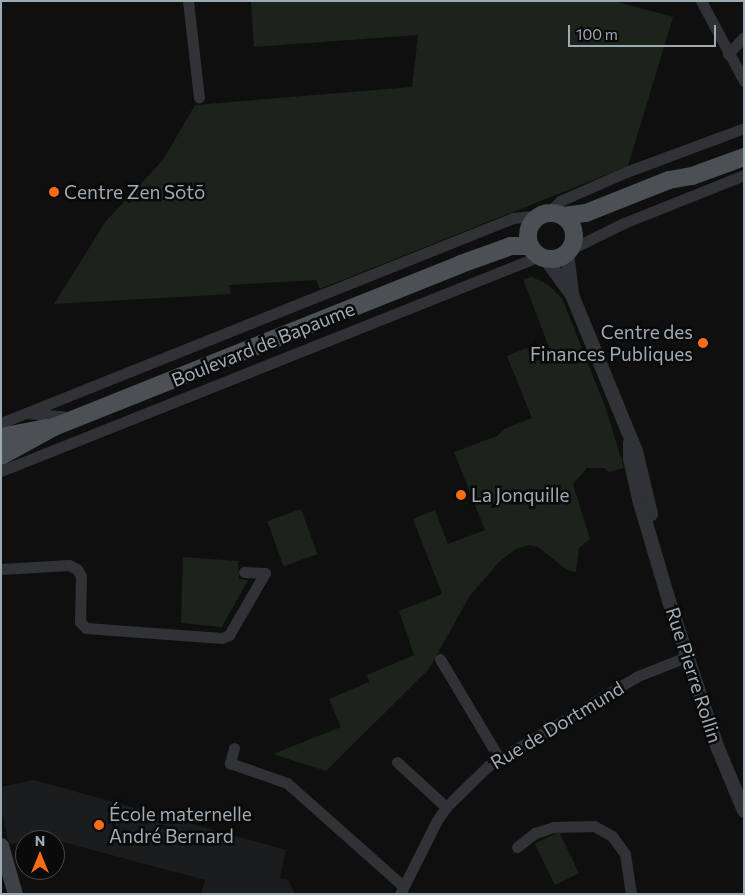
<!DOCTYPE html>
<html>
<head>
<meta charset="utf-8">
<style>
	body { margin:0 }
	#map { position:relative; width:745px; height:895px; overflow:hidden; background:#0f0f10; font-family:Commissioner,sans-serif }
	div>[style] { position:absolute }
	[style*='--x'] { left:calc(var(--x)*1px); top:calc(var(--y)*1px); width:calc(var(--w)*1px); rotate:calc(var(--a)*1deg) }
	.built>* { inset:0; background:#1b1c1d }
	.green>* { inset:0; background:#1c231b; transform-origin:0 0 }
	.minor>* { height:11px; margin:-5.5px; padding:0 5.5px; transform-origin:5.5px; border-radius:5.5px; background:#303236 }
	.tertiary>* { height:14px; margin:-7px; padding:0 7px; transform-origin:7px; border-radius:7px; background:#303236 }
	.secondary>* { height:15px; margin:-7.5px; padding:0 7.5px; transform-origin:7.5px; border-radius:7.5px; background:#3e4246 }
	.primary>* { height:18px; margin:-9px; padding:0 9px; transform-origin:9px; border-radius:9px; background:#4b5055 }
	.primary>.ring { margin:-9px; padding:0; box-sizing:content-box; background:none; border:18px solid #4b5055; border-radius:50% }
	.dots>* { width:14px; height:14px; translate:-50% -50%; box-sizing:border-box; border:2px solid #0a0a0b; border-radius:50% }
	span { translate:-50% -50%; white-space:nowrap; text-align:center; line-height:1.15; -webkit-text-stroke:5px #0a0a0b; paint-order:stroke }
	.poi-label { font-size:19px; color:#9fabb3 }
	.left { translate:0 -50%; text-align:left }
	.right { translate:-100% -50%; text-align:right }
	.street-label { font-size:19px; color:#9fabb3 }
	.frame { position:absolute; inset:0; border:2px solid #9fabb3; pointer-events:none }
	.north { position:absolute; left:15px; top:830px; width:50px; height:50px; box-sizing:border-box; background:#0a0a0b; border:1px solid #464a4e; border-radius:50%; rotate:0deg; font-size:14px; font-weight:700; line-height:20px; text-align:center; color:#9fabb3 }
	.north::after { content:''; display:block; margin:auto; width:18px; height:22px; background:#ff6c18; clip-path:polygon(50% 0,100% 100%,50% 72%,0 100%) }
	.scale { position:absolute; left:568px; top:25px; width:148px; height:22px; box-sizing:border-box; border:2px solid #9fabb3; border-top:0; padding-left:6px; font-size:15px; line-height:18px; white-space:nowrap; color:#9fabb3; -webkit-text-stroke:4px #0a0a0b; paint-order:stroke }
</style>
</head>
<body>
<div id="map">
	<div class="built">
		<i style="clip-path:polygon(34px 780px,286px 850px,280px 878px,288px 880px,295px 894px,201px 894px,205px 880px,55px 840px,40px 839px,9px 844px,1px 810px,1px 787px)"></i>
	</div>
	<div class="green">
		<i style="clip-path:polygon(251px 1px,614px 1px,673px 17px,628px 166px,320px 289px,316px 280px,229px 285px,231px 294px,54px 304px,106px 221px,163px 160px,195px 105px,412px 87px,418px 35px,254px 47px)"></i>
		<i style="clip-path:polygon(532px 277px,547px 284px,562px 298px,606px 409px,624px 468px,609px 472px,604px 468px,587px 468px,573px 484px,590px 539px,579px 548px,576px 572px,567px 570px,538px 547px,529px 545px,516px 549px,499px 562px,469px 597px,429px 669px,326px 771px,273px 754px,341px 727px,329px 699px,369px 682px,367px 675px,414px 655px,399px 611px,442px 594px,413px 519px,435px 510px,448px 544px,485px 530px,454px 452px,497px 436px,504px 429px,532px 418px,507px 356px,527px 348px,533px 362px,552px 355px,523px 279px)"></i>
		<i style="left:301px;top:509px;width:48px;height:36px;rotate:70deg"></i>
		<i style="clip-path:polygon(183px 557px,238px 561px,239px 579px,248px 580px,222px 627px,181px 623px)"></i>
		<i style="left:559px;top:832px;width:46px;height:27px;rotate:64deg"></i>
	</div>
	<div class="minor">
		<i style="--x:188;--y:1;--w:97;--a:83.5"></i>
		<i style="--x:701;--y:1;--w:91;--a:61.7"></i>
		<i style="--x:728;--y:54;--w:23;--a:-47"></i>
		<i style="--x:550;--y:212;--w:15;--a:-48"></i>
		<i style="--x:560;--y:201;--w:72;--a:-23.7"></i>
		<i style="--x:626;--y:172;--w:126;--a:-20.4"></i>
		<i style="--x:571;--y:249;--w:59;--a:-26.1"></i>
		<i style="--x:624;--y:223;--w:129;--a:-21.8"></i>
		<i style="--x:27;--y:413;--w:41;--a:5.6"></i>
		<i style="--x:1;--y:423;--w:552;--a:-21.82"></i>
		<i style="--x:513;--y:218;--w:28;--a:-6"></i>
		<i style="--x:1;--y:471;--w:580;--a:-21.75"></i>
		<i style="--x:1;--y:569;--w:68;--a:-3.4"></i>
		<i style="--x:69;--y:565;--w:9;--a:27"></i>
		<i style="--x:77;--y:569;--w:8;--a:60"></i>
		<i style="--x:81;--y:576;--w:46;--a:91.2"></i>
		<i style="--x:80;--y:622;--w:8;--a:45"></i>
		<i style="--x:86;--y:628;--w:136;--a:4.2"></i>
		<i style="--x:222;--y:638;--w:8;--a:-23"></i>
		<i style="--x:229;--y:635;--w:72;--a:-59.9"></i>
		<i style="--x:265;--y:573;--w:21;--a:-177"></i>
		<i style="--x:440;--y:659;--w:115;--a:59.2"></i>
		<i style="--x:234;--y:748;--w:16;--a:105"></i>
		<i style="--x:230;--y:763;--w:60;--a:19.3"></i>
		<i style="--x:287;--y:783;--w:155;--a:41.6"></i>
		<i style="--x:397;--y:762;--w:67;--a:42.6"></i>
		<i style="--x:517;--y:847;--w:23;--a:-38"></i>
		<i style="--x:535;--y:833;--w:19;--a:-18"></i>
		<i style="--x:553;--y:827;--w:41;--a:-1.4"></i>
		<i style="--x:594;--y:826;--w:21;--a:29"></i>
		<i style="--x:612;--y:836;--w:22;--a:54"></i>
		<i style="--x:625;--y:854;--w:40;--a:81.5"></i>
		<i style="--x:400;--y:894;--w:80;--a:-63.4"></i>
		<i style="--x:436;--y:822;--w:18;--a:-56"></i>
		<i style="--x:446;--y:807;--w:59;--a:-44.3"></i>
		<i style="--x:488;--y:766;--w:175;--a:-31"></i>
		<i style="--x:638;--y:676;--w:52;--a:-21.6"></i>
	</div>
	<div class="tertiary">
		<i style="--x:567;--y:253;--w:41;--a:83"></i>
		<i style="--x:545;--y:258;--w:46;--a:53.9"></i>
		<i style="--x:572;--y:295;--w:169;--a:67.7"></i>
		<i style="--x:636;--y:451;--w:65;--a:76.6"></i>
		<i style="--x:630;--y:443;--w:16;--a:90"></i>
		<i style="--x:630;--y:459;--w:45;--a:77.2"></i>
		<i style="--x:640;--y:503;--w:102;--a:73.5"></i>
		<i style="--x:669;--y:601;--w:153;--a:71.7"></i>
		<i style="--x:717;--y:746;--w:70;--a:67.4"></i>
	</div>
	<div class="secondary">
		<i style="--x:1;--y:845;--w:51;--a:74.1"></i>
	</div>
	<div class="primary">
		<i class="ring" style="left:528px;top:213px;width:28px;height:28px"></i>
		<i style="--x:564;--y:216;--w:22;--a:-8"></i>
		<i style="--x:586;--y:213;--w:89;--a:-21.7"></i>
		<i style="--x:669;--y:180;--w:23;--a:-10"></i>
		<i style="--x:692;--y:176;--w:55;--a:-20.1"></i>
		<i style="--x:1;--y:437;--w:46;--a:-11.3"></i>
		<i style="--x:1;--y:456;--w:60;--a:-28.7"></i>
		<i style="--x:54;--y:427;--w:438;--a:-21.8"></i>
		<i style="--x:461;--y:264;--w:53;--a:-19.8"></i>
		<i style="--x:511;--y:246;--w:19;--a:0"></i>
	</div>
	<div class="dots">
		<i style="left:54px;top:192px;background:#ff6c18"></i>
		<i style="left:703px;top:343px;background:#ff6c18"></i>
		<i style="left:461px;top:495px;background:#ff6c18"></i>
		<i style="left:99px;top:825px;background:#ff6c18"></i>
	</div>
	<div class="poi-label">
		<span class="left" style="left:64px;top:192px">Centre Zen Sōtō</span>
		<span class="right" style="left:693px;top:343px">Centre des<br>Finances Publiques</span>
		<span class="left" style="left:471px;top:495px">La Jonquille</span>
		<span class="left" style="left:109px;top:825px">École maternelle<br>André Bernard</span>
	</div>
	<div class="street-label">
		<span style="left:263px;top:344px;rotate:-22deg">Boulevard de Bapaume</span>
		<span style="left:694px;top:675px;rotate:72deg">Rue Pierre Rollin</span>
		<span style="left:557px;top:725px;rotate:-31deg">Rue de Dortmund</span>
	</div>
	<div class="frame"></div>
	<div class="north">N</div>
	<div class="scale">100 m</div>
</div>
</body>
</html>
